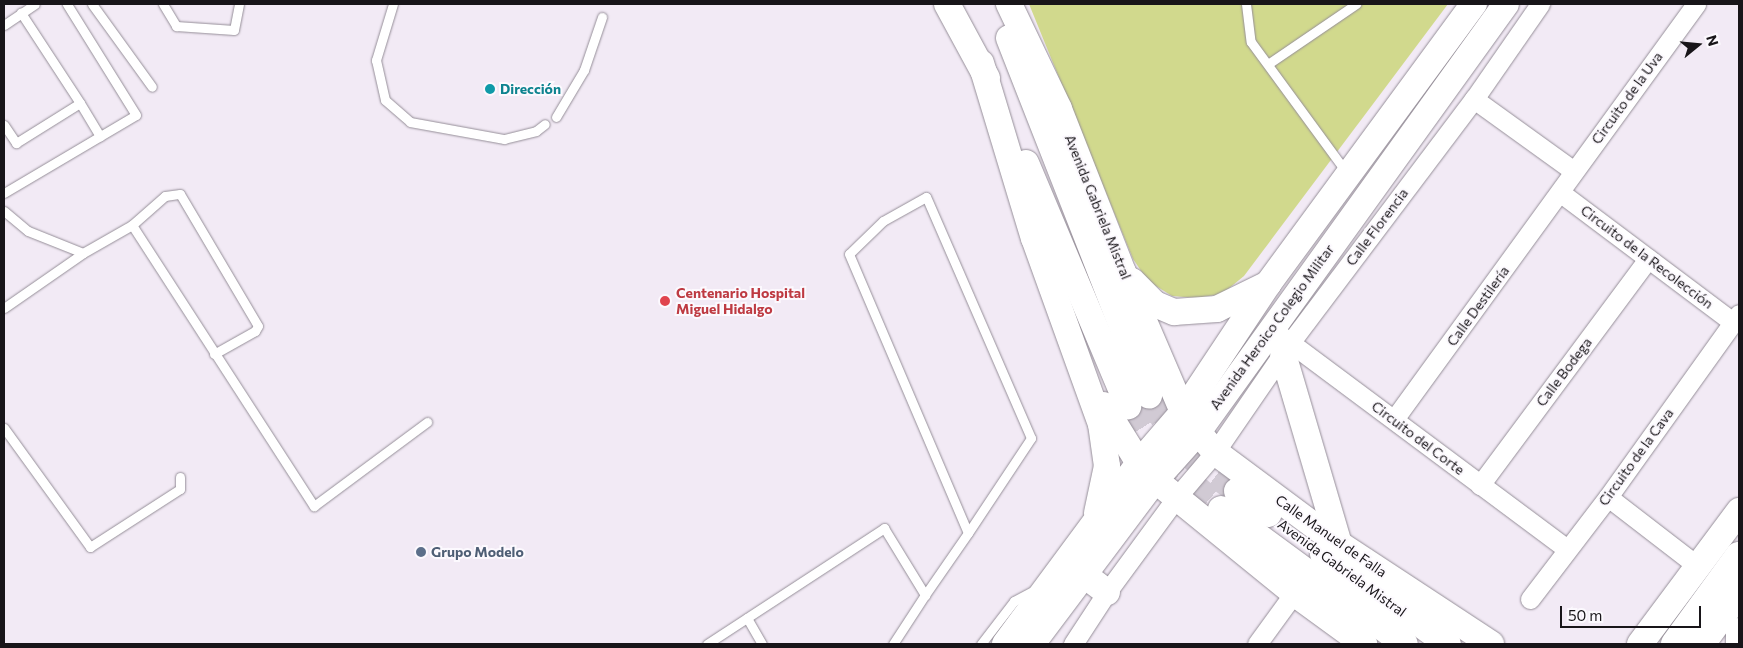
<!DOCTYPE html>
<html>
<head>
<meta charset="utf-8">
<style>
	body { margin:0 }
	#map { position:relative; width:1743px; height:648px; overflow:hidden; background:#f2eaf5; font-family:Commissioner,sans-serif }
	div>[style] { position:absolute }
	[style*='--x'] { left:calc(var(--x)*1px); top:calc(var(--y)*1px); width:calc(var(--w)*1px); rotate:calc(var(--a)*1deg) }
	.green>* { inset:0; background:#d1d98d }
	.secondary-tunnel>* { height:26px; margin-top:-13px; transform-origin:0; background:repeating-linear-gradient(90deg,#d1cad4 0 26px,transparent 0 39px) }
	.roads { filter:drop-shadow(0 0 1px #958e98) drop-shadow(0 0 1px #958e98) }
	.lane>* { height:9px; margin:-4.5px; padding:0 4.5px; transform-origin:4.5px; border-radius:4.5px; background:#fff }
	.street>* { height:19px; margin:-9.5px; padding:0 9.5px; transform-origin:9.5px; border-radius:9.5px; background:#fff }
	.secondary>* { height:26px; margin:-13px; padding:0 13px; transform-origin:13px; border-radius:13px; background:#fff }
	.primary>* { height:28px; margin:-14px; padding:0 14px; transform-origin:14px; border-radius:14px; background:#fff }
	.dots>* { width:14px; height:14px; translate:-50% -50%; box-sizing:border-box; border:2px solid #fcf9fe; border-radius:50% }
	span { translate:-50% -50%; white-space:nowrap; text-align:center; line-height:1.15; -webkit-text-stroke:4px #fcf9fe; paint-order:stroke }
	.culture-label { font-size:14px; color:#0d838f; font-weight:700 }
	.left { translate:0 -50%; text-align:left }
	.street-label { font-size:14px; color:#181519 }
	.health-label { font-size:14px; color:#be3a42; font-weight:700 }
	.service-label { font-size:14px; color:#4e5e75; font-weight:700 }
	.frame { position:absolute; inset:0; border:5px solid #181519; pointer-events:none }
	.north { position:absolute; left:1673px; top:20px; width:50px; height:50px; -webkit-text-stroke:4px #fcf9fe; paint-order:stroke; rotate:73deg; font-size:14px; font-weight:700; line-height:20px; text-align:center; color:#181519 }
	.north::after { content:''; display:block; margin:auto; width:18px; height:22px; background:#181519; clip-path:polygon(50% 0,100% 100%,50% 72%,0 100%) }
	.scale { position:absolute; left:1560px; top:606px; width:141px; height:22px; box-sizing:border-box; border:2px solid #181519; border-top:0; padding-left:6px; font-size:15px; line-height:18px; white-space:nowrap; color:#181519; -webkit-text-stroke:4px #fcf9fe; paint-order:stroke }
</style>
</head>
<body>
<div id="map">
	<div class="green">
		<i style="clip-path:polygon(1029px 4px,1448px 4px,1244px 276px,1222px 294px,1196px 298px,1172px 296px,1148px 281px,1133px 259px)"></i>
	</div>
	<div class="secondary-tunnel">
		<i style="--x:1149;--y:396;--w:67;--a:57.3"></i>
		<i style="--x:1185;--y:452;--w:65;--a:36.9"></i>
		<i style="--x:1128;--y:406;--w:60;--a:57.9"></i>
		<i style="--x:1160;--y:457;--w:80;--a:40.4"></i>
	</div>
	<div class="roads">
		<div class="lane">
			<i style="--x:92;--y:4;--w:102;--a:54.1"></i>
			<i style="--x:163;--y:4;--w:26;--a:59"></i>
			<i style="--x:176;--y:26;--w:58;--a:3.9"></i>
			<i style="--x:234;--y:30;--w:26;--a:-79"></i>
			<i style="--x:393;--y:4;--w:59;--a:106.9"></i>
			<i style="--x:376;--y:60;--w:41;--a:77.3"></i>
			<i style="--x:385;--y:100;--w:33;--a:41"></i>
			<i style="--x:410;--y:122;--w:96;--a:10.3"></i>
			<i style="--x:504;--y:139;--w:33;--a:-14"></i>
			<i style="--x:536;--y:131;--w:11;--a:-38"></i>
			<i style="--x:1246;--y:4;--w:38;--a:83"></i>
			<i style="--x:1251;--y:42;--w:161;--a:53.8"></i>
			<i style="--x:4;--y:25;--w:37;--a:-34"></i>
			<i style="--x:1268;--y:64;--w:107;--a:-34.3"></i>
			<i style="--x:80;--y:103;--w:39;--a:59"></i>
			<i style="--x:556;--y:117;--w:55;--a:-59.2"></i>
			<i style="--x:584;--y:70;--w:56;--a:-71.2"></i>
			<i style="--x:4;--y:125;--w:22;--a:56"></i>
			<i style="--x:16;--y:143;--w:75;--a:-32"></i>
			<i style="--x:80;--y:103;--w:108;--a:-123.2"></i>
			<i style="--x:4;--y:193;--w:153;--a:-30.6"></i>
			<i style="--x:136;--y:115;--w:131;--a:-121.9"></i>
			<i style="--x:4;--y:211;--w:31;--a:40"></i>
			<i style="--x:28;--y:231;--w:59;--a:21.8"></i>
			<i style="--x:132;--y:225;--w:335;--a:57.1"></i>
			<i style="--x:314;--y:506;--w:141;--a:-36.6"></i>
			<i style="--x:4;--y:308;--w:96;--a:-34.8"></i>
			<i style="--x:83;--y:253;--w:56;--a:-29.7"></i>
			<i style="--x:132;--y:225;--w:44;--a:-41.3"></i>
			<i style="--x:165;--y:196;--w:15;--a:-8"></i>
			<i style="--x:180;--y:194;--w:153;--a:59.4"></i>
			<i style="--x:258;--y:326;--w:6;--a:121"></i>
			<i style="--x:255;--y:331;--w:47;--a:150.7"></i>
			<i style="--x:4;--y:428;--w:147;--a:54.1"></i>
			<i style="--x:90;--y:547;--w:107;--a:-32.8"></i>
			<i style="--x:180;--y:489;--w:12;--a:-90"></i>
			<i style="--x:747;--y:618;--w:30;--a:60"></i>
			<i style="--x:707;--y:644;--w:212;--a:-33.2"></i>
			<i style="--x:884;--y:528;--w:79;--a:58.5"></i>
			<i style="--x:893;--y:644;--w:59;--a:-56.9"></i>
			<i style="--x:925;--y:595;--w:75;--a:-55.3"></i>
			<i style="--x:968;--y:533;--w:114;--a:-56.4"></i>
			<i style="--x:1031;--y:438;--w:263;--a:-113.5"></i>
			<i style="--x:926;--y:197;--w:49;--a:150.8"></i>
			<i style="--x:883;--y:221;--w:47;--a:135.9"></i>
			<i style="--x:849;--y:254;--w:303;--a:66.9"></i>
			<i style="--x:981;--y:644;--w:54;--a:-52.5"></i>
			<i style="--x:1014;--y:601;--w:24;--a:-28"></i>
		</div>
		<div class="street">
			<i style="--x:1474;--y:99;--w:123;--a:35.8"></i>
			<i style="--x:1561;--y:193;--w:215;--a:36.9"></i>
			<i style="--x:1280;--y:335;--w:357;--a:36.7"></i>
			<i style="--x:1395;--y:418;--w:512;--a:-53.98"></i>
			<i style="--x:1480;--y:485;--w:282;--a:-53.4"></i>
			<i style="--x:1608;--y:497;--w:115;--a:37.6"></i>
			<i style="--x:1530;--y:599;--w:128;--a:-52.6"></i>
			<i style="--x:1608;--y:497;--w:225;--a:-54.4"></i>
			<i style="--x:1073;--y:644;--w:62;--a:-56.8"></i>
			<i style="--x:1107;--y:592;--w:117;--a:-53.7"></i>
			<i style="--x:1176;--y:498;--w:60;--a:-49.7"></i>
			<i style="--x:1215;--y:452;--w:132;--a:-55.5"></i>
			<i style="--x:1290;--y:343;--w:306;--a:-53"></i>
			<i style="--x:1474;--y:99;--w:116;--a:-55.2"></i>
			<i style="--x:1257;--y:644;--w:63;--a:-54"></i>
		</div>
		<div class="secondary">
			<i style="--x:947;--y:4;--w:84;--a:61.6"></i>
			<i style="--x:1009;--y:4;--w:116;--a:64.5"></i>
			<i style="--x:1059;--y:109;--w:175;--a:68.6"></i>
			<i style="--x:1123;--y:272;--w:152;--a:66.8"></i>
			<i style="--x:1183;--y:412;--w:25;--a:53"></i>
			<i style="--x:1198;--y:432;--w:26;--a:50"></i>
			<i style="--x:1215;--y:452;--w:154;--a:36.6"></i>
			<i style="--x:1339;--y:544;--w:182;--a:33.3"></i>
			<i style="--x:1009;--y:38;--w:384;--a:68.6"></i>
			<i style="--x:981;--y:63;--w:183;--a:73.2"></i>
			<i style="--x:1034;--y:238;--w:198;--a:70.2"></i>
			<i style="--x:1101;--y:424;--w:42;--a:81.9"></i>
			<i style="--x:1107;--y:466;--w:48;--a:102"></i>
			<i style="--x:1026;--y:163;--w:264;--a:67.2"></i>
			<i style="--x:1132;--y:281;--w:33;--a:45"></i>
			<i style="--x:1155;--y:304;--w:21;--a:23"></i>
			<i style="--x:1174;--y:312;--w:43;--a:-4"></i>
			<i style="--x:1217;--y:309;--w:57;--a:-26.1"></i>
			<i style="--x:1283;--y:354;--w:198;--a:73.6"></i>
			<i style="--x:1103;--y:405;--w:68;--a:58.2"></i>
			<i style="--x:1139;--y:463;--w:23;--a:47"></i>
			<i style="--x:1155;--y:480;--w:179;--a:39.1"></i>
			<i style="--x:1294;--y:593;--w:87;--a:36.1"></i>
			<i style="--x:1237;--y:491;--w:39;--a:36"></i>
			<i style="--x:1221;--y:509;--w:228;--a:36.3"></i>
			<i style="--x:1323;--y:554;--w:154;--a:35.8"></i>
			<i style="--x:1083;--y:574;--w:30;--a:37"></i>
			<i style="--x:1005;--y:644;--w:225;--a:-53.5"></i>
			<i style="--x:1139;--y:463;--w:67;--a:-49.2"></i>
			<i style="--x:1183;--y:412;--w:154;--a:-56.4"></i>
			<i style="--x:1268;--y:284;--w:348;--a:-53.7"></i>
			<i style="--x:1032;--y:644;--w:205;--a:-53.1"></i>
			<i style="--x:1155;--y:480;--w:64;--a:-48.1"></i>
			<i style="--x:1198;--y:432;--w:527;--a:-54.26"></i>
			<i style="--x:1640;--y:644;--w:166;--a:-53.3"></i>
			<i style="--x:1739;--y:644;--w:13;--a:-90"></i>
		</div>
		<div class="primary">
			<i style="--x:1675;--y:644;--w:109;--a:-54"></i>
			<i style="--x:1701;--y:644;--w:64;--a:-53.8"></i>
		</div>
	</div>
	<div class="dots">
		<i style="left:490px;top:89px;background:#0f9aa8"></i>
		<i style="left:665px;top:301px;background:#e0444e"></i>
		<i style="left:421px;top:552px;background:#5c6f8a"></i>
	</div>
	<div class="culture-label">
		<span class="left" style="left:500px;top:89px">Dirección</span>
	</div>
	<div class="street-label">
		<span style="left:1627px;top:98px;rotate:-54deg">Circuito de la Uva</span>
		<span style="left:1098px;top:207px;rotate:68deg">Avenida Gabriela Mistral</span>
		<span style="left:1377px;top:227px;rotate:-53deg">Calle Florencia</span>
		<span style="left:1647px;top:257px;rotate:37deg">Circuito de la Recolección</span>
		<span style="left:1478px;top:306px;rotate:-54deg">Calle Destilería</span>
		<span style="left:1272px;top:327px;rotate:-54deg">Avenida Heroico Colegio Militar</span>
		<span style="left:1564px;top:372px;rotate:-53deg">Calle Bodega</span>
		<span style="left:1418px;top:438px;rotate:37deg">Circuito del Corte</span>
		<span style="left:1636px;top:457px;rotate:-54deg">Circuito de la Cava</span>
		<span style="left:1331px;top:536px;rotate:35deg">Calle Manuel de Falla</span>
		<span style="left:1342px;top:568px;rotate:36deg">Avenida Gabriela Mistral</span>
	</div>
	<div class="health-label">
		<span class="left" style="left:676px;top:301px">Centenario Hospital<br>Miguel Hidalgo</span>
	</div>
	<div class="service-label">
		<span class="left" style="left:431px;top:552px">Grupo Modelo</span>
	</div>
	<div class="frame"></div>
	<div class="north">N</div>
	<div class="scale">50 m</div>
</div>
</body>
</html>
